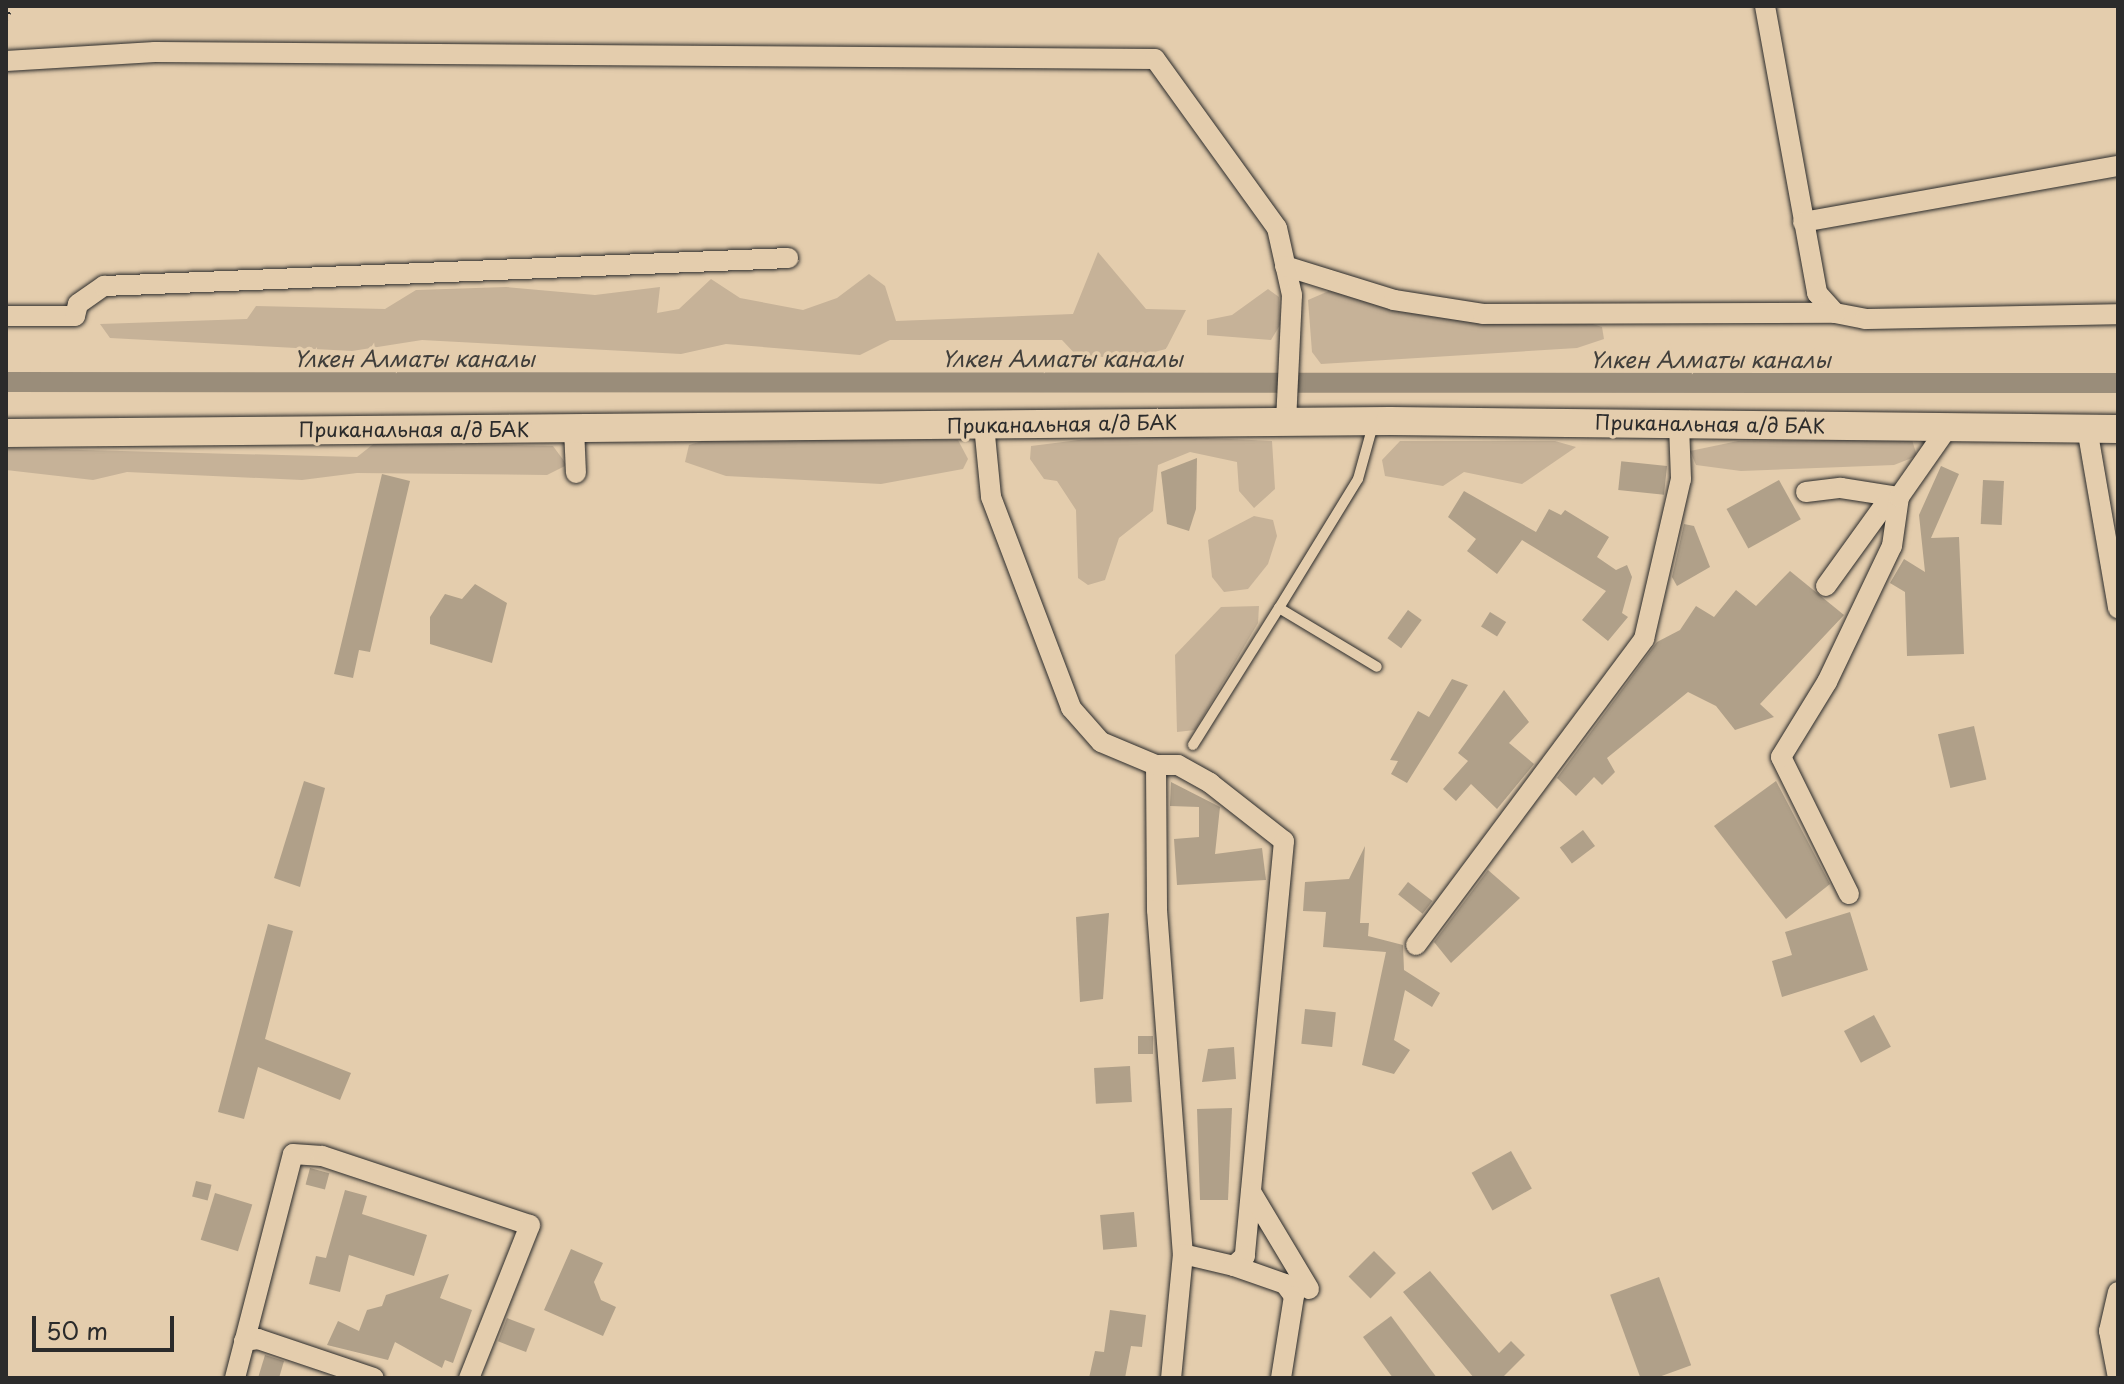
<!DOCTYPE html>
<html>
<head>
<meta charset="utf-8">
<style>
	body { margin:0 }
	#map { position:relative; width:2124px; height:1384px; overflow:hidden; background:#e4cdad; font-family:"Playpen Sans",sans-serif }
	div>[style] { position:absolute }
	[style*='--x'] { left:calc(var(--x)*1px); top:calc(var(--y)*1px); width:calc(var(--w)*1px); rotate:calc(var(--a)*1deg) }
	.green>* { inset:0; background:#c6b298 }
	.canal>* { height:20px; margin:-10px; padding:0 10px; transform-origin:10px; border-radius:10px; background:#9a8d7a }
	.building>* { inset:0; background:#b0a089; transform-origin:0 0 }
	.path>* { height:3px; margin-top:-1.5px; transform-origin:0; background:repeating-linear-gradient(90deg,#2b2b2b 0 2px,transparent 0 8px) }
	.roads { filter:drop-shadow(0 0 2px #2b2b2b) drop-shadow(0 0 2px #2b2b2b) }
	.lane>* { height:10px; margin:-5px; padding:0 5px; transform-origin:5px; border-radius:5px; background:#e4cdad }
	.street>* { height:20px; margin:-10px; padding:0 10px; transform-origin:10px; border-radius:10px; background:#e4cdad }
	.secondary>* { height:28px; margin:-14px; padding:0 14px; transform-origin:14px; border-radius:14px; background:#e4cdad }
	span { translate:-50% -50%; white-space:nowrap; text-align:center; line-height:1.15; -webkit-text-stroke:7px #e4cdad; paint-order:stroke }
	.street-label { font-size:20px; color:#2b2b2b }
	.water-label { font-size:22px; color:#413f3b; font-style:italic }
	.frame { position:absolute; inset:0; border:8px solid #2b2b2b; pointer-events:none }
	.scale { position:absolute; left:32px; top:1316px; width:142px; height:36px; box-sizing:border-box; border:4px solid #2b2b2b; border-top:0; padding-left:10px; font-size:24px; line-height:28px; white-space:nowrap; color:#2b2b2b; -webkit-text-stroke:6px #e4cdad; paint-order:stroke }
</style>
</head>
<body>
<div id="map">
	<div class="green">
		<i style="clip-path:polygon(1098px 252px,1146px 309px,1186px 310px,1166px 349px,1131px 358px,1077px 356px,1062px 340px,890px 340px,860px 355px,726px 344px,681px 354px,422px 340px,352px 351px,110px 338px,100px 324px,247px 319px,256px 306px,385px 309px,416px 290px,506px 287px,595px 295px,660px 287px,657px 313px,679px 309px,711px 279px,740px 298px,803px 310px,837px 298px,869px 274px,885px 286px,896px 321px,1073px 314px)"></i>
		<i style="clip-path:polygon(1338px 287px,1568px 316px,1602px 327px,1604px 339px,1577px 348px,1321px 364px,1312px 352px,1308px 300px)"></i>
		<i style="clip-path:polygon(1268px 289px,1279px 297px,1280px 325px,1271px 340px,1207px 335px,1207px 320px,1232px 315px)"></i>
		<i style="clip-path:polygon(1127px 434px,1272px 441px,1275px 489px,1254px 508px,1239px 491px,1237px 462px,1190px 452px,1158px 465px,1153px 511px,1119px 538px,1105px 580px,1088px 585px,1078px 578px,1076px 510px,1057px 481px,1044px 479px,1030px 459px,1031px 446px)"></i>
		<i style="clip-path:polygon(712px 438px,958px 440px,968px 459px,963px 469px,881px 484px,726px 476px,685px 462px,689px 445px)"></i>
		<i style="clip-path:polygon(1912px 440px,1917px 456px,1894px 465px,1741px 471px,1696px 465px,1690px 451px,1738px 441px)"></i>
		<i style="clip-path:polygon(1400px 441px,1555px 441px,1576px 447px,1522px 484px,1464px 472px,1443px 486px,1385px 476px,1382px 460px)"></i>
		<i style="clip-path:polygon(376px 442px,553px 446px,567px 465px,547px 475px,357px 473px,302px 480px,127px 472px,93px 480px,6px 470px,6px 448px,357px 457px)"></i>
		<i style="clip-path:polygon(1254px 516px,1273px 520px,1277px 536px,1268px 564px,1248px 589px,1224px 592px,1212px 577px,1208px 540px)"></i>
		<i style="clip-path:polygon(1259px 606px,1258px 623px,1195px 730px,1177px 732px,1175px 655px,1221px 607px)"></i>
	</div>
	<div class="canal">
		<i style="--x:6;--y:382;--w:2112;--a:0.03"></i>
	</div>
	<div class="building">
		<i style="clip-path:polygon(1197px 458px,1196px 509px,1189px 531px,1167px 524px,1161px 472px)"></i>
		<i style="left:1667px;top:466px;width:29px;height:46px;rotate:96deg"></i>
		<i style="clip-path:polygon(1941px 466px,1959px 474px,1931px 538px,1959px 537px,1964px 654px,1907px 656px,1905px 592px,1890px 583px,1904px 559px,1925px 572px,1919px 515px)"></i>
		<i style="clip-path:polygon(382px 474px,410px 481px,370px 652px,359px 650px,353px 678px,334px 674px)"></i>
		<i style="left:1779px;top:480px;width:45px;height:60px;rotate:61deg"></i>
		<i style="left:1983px;top:480px;width:21px;height:44px;rotate:3deg"></i>
		<i style="clip-path:polygon(1464px 491px,1536px 532px,1549px 509px,1561px 515px,1565px 510px,1609px 537px,1597px 557px,1616px 570px,1627px 565px,1632px 577px,1622px 613px,1628px 617px,1608px 641px,1582px 620px,1606px 591px,1522px 540px,1497px 574px,1467px 551px,1476px 539px,1448px 517px)"></i>
		<i style="clip-path:polygon(1684px 524px,1694px 526px,1710px 567px,1677px 586px,1672px 577px)"></i>
		<i style="clip-path:polygon(1790px 571px,1844px 615px,1760px 704px,1774px 717px,1735px 730px,1716px 706px,1688px 692px,1607px 758px,1615px 772px,1602px 785px,1594px 777px,1576px 796px,1557px 778px,1657px 642px,1680px 630px,1696px 606px,1714px 617px,1736px 590px,1756px 606px)"></i>
		<i style="clip-path:polygon(475px 584px,507px 603px,492px 663px,430px 644px,430px 617px,445px 594px,462px 599px)"></i>
		<i style="left:1408px;top:610px;width:17px;height:35px;rotate:36deg"></i>
		<i style="left:1490px;top:612px;width:19px;height:17px;rotate:32deg"></i>
		<i style="clip-path:polygon(1452px 679px,1468px 685px,1407px 783px,1391px 774px,1398px 761px,1390px 760px,1418px 711px,1429px 717px)"></i>
		<i style="clip-path:polygon(1504px 690px,1529px 722px,1509px 743px,1534px 764px,1497px 809px,1471px 784px,1456px 801px,1443px 789px,1468px 761px,1458px 753px)"></i>
		<i style="left:1974px;top:726px;width:55px;height:37px;rotate:77deg"></i>
		<i style="clip-path:polygon(304px 781px,325px 788px,300px 887px,274px 878px)"></i>
		<i style="clip-path:polygon(1776px 781px,1830px 884px,1786px 919px,1714px 826px)"></i>
		<i style="clip-path:polygon(1171px 782px,1220px 807px,1215px 854px,1262px 848px,1266px 880px,1177px 885px,1174px 839px,1199px 837px,1199px 807px,1170px 806px)"></i>
		<i style="left:1583px;top:830px;width:20px;height:29px;rotate:53deg"></i>
		<i style="clip-path:polygon(1365px 846px,1360px 923px,1369px 923px,1368px 936px,1403px 945px,1404px 970px,1440px 993px,1432px 1007px,1405px 990px,1394px 1040px,1410px 1050px,1394px 1074px,1362px 1065px,1386px 952px,1323px 947px,1326px 912px,1303px 911px,1305px 882px,1349px 879px)"></i>
		<i style="clip-path:polygon(1488px 870px,1520px 898px,1451px 963px,1434px 942px)"></i>
		<i style="left:1408px;top:882px;width:31px;height:16px;rotate:38deg"></i>
		<i style="clip-path:polygon(1850px 912px,1868px 970px,1782px 997px,1772px 961px,1792px 955px,1785px 932px)"></i>
		<i style="clip-path:polygon(1109px 913px,1103px 999px,1080px 1002px,1076px 917px)"></i>
		<i style="clip-path:polygon(268px 924px,293px 931px,265px 1039px,351px 1073px,340px 1100px,258px 1067px,244px 1119px,218px 1112px)"></i>
		<i style="left:1305px;top:1009px;width:31px;height:35px;rotate:6deg"></i>
		<i style="left:1874px;top:1015px;width:36px;height:34px;rotate:62deg"></i>
		<i style="left:1138px;top:1036px;width:15px;height:18px"></i>
		<i style="clip-path:polygon(1234px 1047px,1236px 1079px,1202px 1082px,1208px 1049px)"></i>
		<i style="left:1130px;top:1066px;width:36px;height:36px;rotate:87deg"></i>
		<i style="clip-path:polygon(1232px 1108px,1228px 1200px,1200px 1200px,1197px 1109px)"></i>
		<i style="left:1511px;top:1151px;width:43px;height:45px;rotate:61deg"></i>
		<i style="left:310px;top:1168px;width:20px;height:17px;rotate:15deg"></i>
		<i style="left:196px;top:1181px;width:16px;height:16px;rotate:14deg"></i>
		<i style="clip-path:polygon(345px 1190px,367px 1196px,362px 1214px,427px 1235px,414px 1276px,349px 1255px,340px 1292px,309px 1284px,316px 1256px,326px 1258px)"></i>
		<i style="left:215px;top:1193px;width:39px;height:49px;rotate:17deg"></i>
		<i style="left:1134px;top:1212px;width:35px;height:34px;rotate:85deg"></i>
		<i style="clip-path:polygon(571px 1249px,603px 1263px,594px 1282px,601px 1300px,616px 1307px,603px 1336px,544px 1310px)"></i>
		<i style="left:1374px;top:1251px;width:31px;height:36px;rotate:45deg"></i>
		<i style="clip-path:polygon(1430px 1271px,1499px 1353px,1511px 1341px,1525px 1355px,1502px 1378px,1474px 1378px,1403px 1292px)"></i>
		<i style="clip-path:polygon(449px 1274px,440px 1298px,472px 1310px,453px 1363px,445px 1360px,442px 1368px,395px 1342px,388px 1360px,327px 1345px,338px 1321px,359px 1331px,367px 1310px,382px 1306px,386px 1295px)"></i>
		<i style="left:1659px;top:1277px;width:94px;height:52px;rotate:70deg"></i>
		<i style="clip-path:polygon(1110px 1310px,1146px 1315px,1142px 1347px,1131px 1346px,1125px 1378px,1089px 1378px,1095px 1351px,1104px 1352px)"></i>
		<i style="clip-path:polygon(1391px 1316px,1437px 1378px,1393px 1378px,1363px 1337px)"></i>
		<i style="left:507px;top:1318px;width:30px;height:25px;rotate:21deg"></i>
		<i style="clip-path:polygon(265px 1355px,284px 1361px,279px 1378px,258px 1378px)"></i>
	</div>
	<div class="path">
		<i style="--x:6;--y:21;--w:16;--a:-68"></i>
	</div>
	<div class="roads">
		<div class="lane">
			<i style="--x:1373;--y:425;--w:56;--a:105.5"></i>
			<i style="--x:1358;--y:479;--w:151;--a:121.5"></i>
			<i style="--x:1279;--y:608;--w:114;--a:31"></i>
			<i style="--x:1193;--y:745;--w:162;--a:-57.9"></i>
		</div>
		<div class="street">
			<i style="--x:1765;--y:6;--w:292;--a:79.7"></i>
			<i style="--x:1817;--y:293;--w:27;--a:48"></i>
			<i style="--x:1835;--y:313;--w:31;--a:11"></i>
			<i style="--x:1865;--y:319;--w:253;--a:-1.1"></i>
			<i style="--x:6;--y:61;--w:149;--a:-3.5"></i>
			<i style="--x:155;--y:52;--w:1000;--a:0.4"></i>
			<i style="--x:1155;--y:59;--w:208;--a:54.2"></i>
			<i style="--x:1277;--y:228;--w:69;--a:77.4"></i>
			<i style="--x:1292;--y:295;--w:127;--a:92.7"></i>
			<i style="--x:1803;--y:222;--w:320;--a:-10.1"></i>
			<i style="--x:1285;--y:266;--w:114;--a:17.3"></i>
			<i style="--x:1394;--y:300;--w:90;--a:8.9"></i>
			<i style="--x:1483;--y:314;--w:352;--a:-0.2"></i>
			<i style="--x:6;--y:316;--w:69;--a:0"></i>
			<i style="--x:75;--y:316;--w:12;--a:-76"></i>
			<i style="--x:78;--y:304;--w:32;--a:-35"></i>
			<i style="--x:104;--y:286;--w:685;--a:-2.34"></i>
			<i style="--x:984;--y:425;--w:72;--a:84.4"></i>
			<i style="--x:991;--y:497;--w:226;--a:69.2"></i>
			<i style="--x:1071;--y:708;--w:45;--a:48.6"></i>
			<i style="--x:1101;--y:742;--w:60;--a:22.7"></i>
			<i style="--x:1156;--y:765;--w:145;--a:89.6"></i>
			<i style="--x:1157;--y:910;--w:345;--a:85.7"></i>
			<i style="--x:1183;--y:1254;--w:125;--a:95.5"></i>
			<i style="--x:574;--y:428;--w:45;--a:87.5"></i>
			<i style="--x:2087;--y:428;--w:183;--a:80.2"></i>
			<i style="--x:1806;--y:492;--w:35;--a:-7"></i>
			<i style="--x:1841;--y:488;--w:59;--a:8.8"></i>
			<i style="--x:1826;--y:586;--w:97;--a:-54.2"></i>
			<i style="--x:1883;--y:507;--w:19;--a:-32"></i>
			<i style="--x:1156;--y:765;--w:22;--a:0"></i>
			<i style="--x:1178;--y:765;--w:37;--a:29"></i>
			<i style="--x:1210;--y:783;--w:94;--a:38.1"></i>
			<i style="--x:1284;--y:841;--w:417;--a:95.4"></i>
			<i style="--x:1245;--y:1256;--w:15;--a:138"></i>
			<i style="--x:1234;--y:1266;--w:52;--a:-166.8"></i>
			<i style="--x:1849;--y:894;--w:153;--a:-116.4"></i>
			<i style="--x:1781;--y:757;--w:88;--a:-58.5"></i>
			<i style="--x:1827;--y:682;--w:151;--a:-64.5"></i>
			<i style="--x:1892;--y:546;--w:49;--a:-81.9"></i>
			<i style="--x:1899;--y:497;--w:85;--a:-55"></i>
			<i style="--x:1416;--y:945;--w:382;--a:-53.3"></i>
			<i style="--x:1644;--y:639;--w:164;--a:-77"></i>
			<i style="--x:1681;--y:479;--w:55;--a:-92.1"></i>
			<i style="--x:1251;--y:1192;--w:113;--a:59.1"></i>
			<i style="--x:1234;--y:1266;--w:54;--a:19.4"></i>
			<i style="--x:1285;--y:1284;--w:15;--a:53"></i>
			<i style="--x:1294;--y:1296;--w:83;--a:99"></i>
			<i style="--x:244;--y:1341;--w:14;--a:-8"></i>
			<i style="--x:258;--y:1339;--w:122;--a:18.6"></i>
			<i style="--x:235;--y:1378;--w:231;--a:-75.5"></i>
			<i style="--x:293;--y:1154;--w:29;--a:4"></i>
			<i style="--x:322;--y:1156;--w:219;--a:18.4"></i>
			<i style="--x:530;--y:1225;--w:165;--a:111.7"></i>
			<i style="--x:2118;--y:1378;--w:48;--a:-100.8"></i>
			<i style="--x:2109;--y:1331;--w:40;--a:-77"></i>
		</div>
		<div class="secondary">
			<i style="--x:6;--y:433;--w:1384;--a:-0.5"></i>
			<i style="--x:1390;--y:421;--w:728;--a:0.63"></i>
		</div>
	</div>
	<div class="street-label">
		<span style="left:1062px;top:424px;rotate:-1deg">Приканальная а/д БАК</span>
		<span style="left:1710px;top:424px;rotate:1deg">Приканальная а/д БАК</span>
		<span style="left:414px;top:429px">Приканальная а/д БАК</span>
	</div>
	<div class="water-label">
		<span style="left:414px;top:358px">Үлкен Алматы каналы</span>
		<span style="left:1062px;top:358px">Үлкен Алматы каналы</span>
		<span style="left:1710px;top:359px">Үлкен Алматы каналы</span>
	</div>
	<div class="frame"></div>
	<div class="scale">50 m</div>
</div>
</body>
</html>
